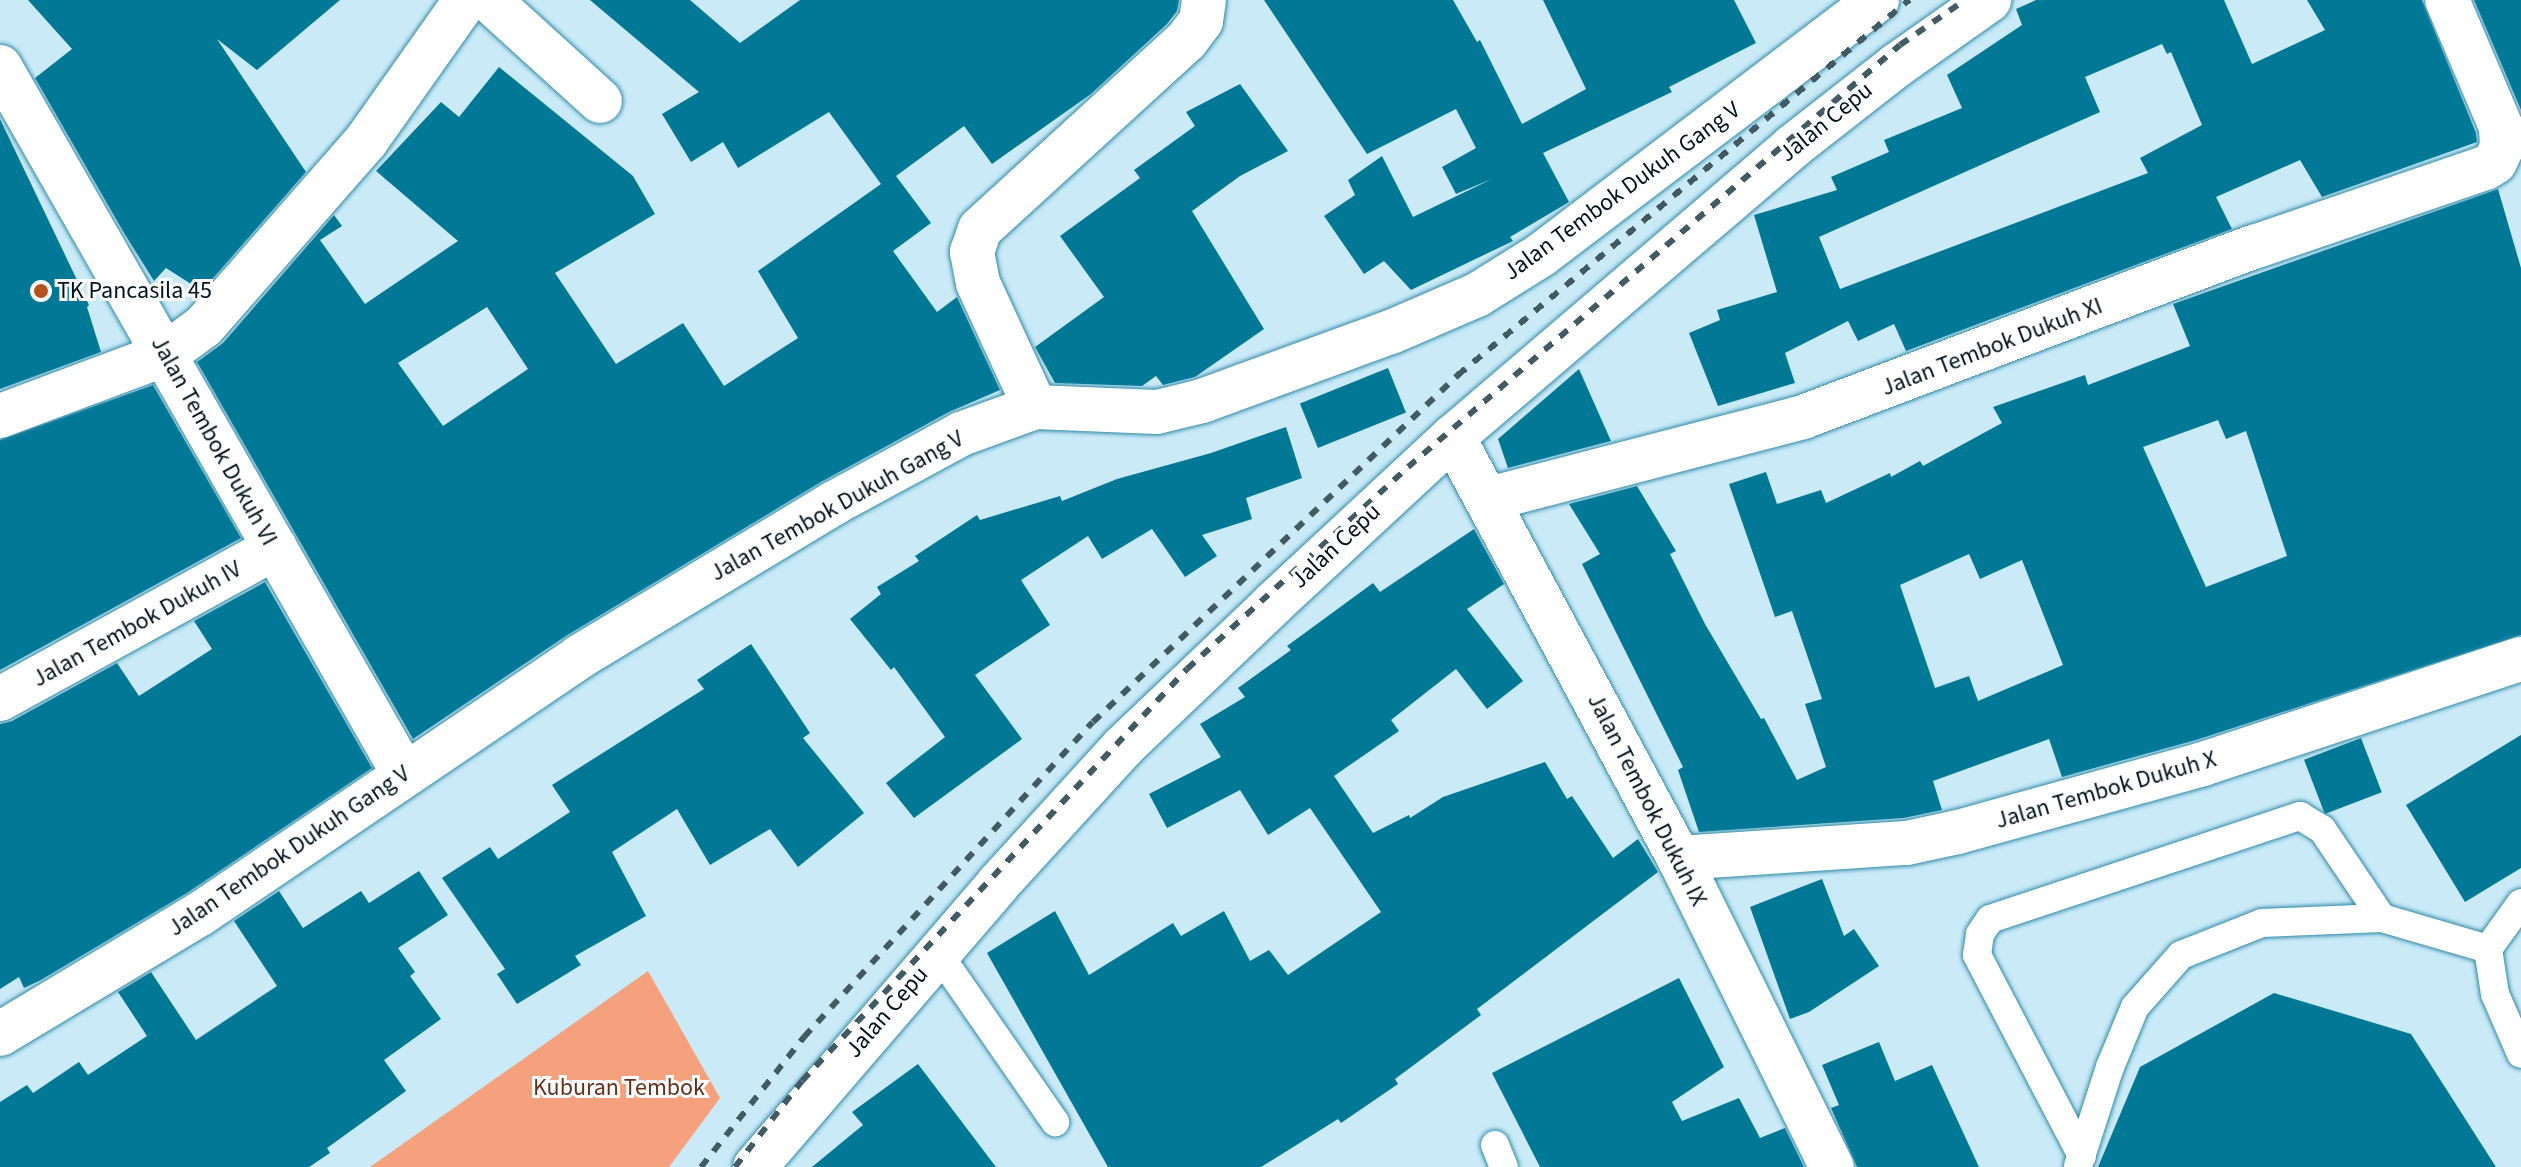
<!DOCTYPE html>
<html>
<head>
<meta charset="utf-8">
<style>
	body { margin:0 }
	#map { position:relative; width:2521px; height:1167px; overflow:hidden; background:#caeaf7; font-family:"Source Sans 3",sans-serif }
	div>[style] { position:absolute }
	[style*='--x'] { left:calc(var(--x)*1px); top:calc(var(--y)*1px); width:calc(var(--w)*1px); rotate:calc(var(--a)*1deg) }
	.green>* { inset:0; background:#f6a17d }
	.building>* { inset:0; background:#027897; transform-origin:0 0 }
	.roads { filter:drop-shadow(0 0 2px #2f8aa8) drop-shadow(0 0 2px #2f8aa8) }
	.lane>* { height:28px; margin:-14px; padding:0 14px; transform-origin:14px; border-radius:14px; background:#fff }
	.street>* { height:44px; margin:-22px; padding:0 22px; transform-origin:22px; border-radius:22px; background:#fff }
	.rail>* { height:6px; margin-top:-3px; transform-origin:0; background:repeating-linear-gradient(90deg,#425a64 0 10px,transparent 0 20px) }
	.dots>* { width:22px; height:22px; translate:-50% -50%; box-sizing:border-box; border:4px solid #fff; border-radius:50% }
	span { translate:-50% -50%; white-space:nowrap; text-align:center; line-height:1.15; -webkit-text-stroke:6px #fff; paint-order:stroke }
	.street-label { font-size:24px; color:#00131c }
	.poi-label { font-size:24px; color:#00131c }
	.left { translate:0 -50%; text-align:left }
	.park-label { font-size:24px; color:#63321c }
</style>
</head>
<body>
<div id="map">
	<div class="green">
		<i style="clip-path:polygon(648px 971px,720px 1098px,669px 1167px,370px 1167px)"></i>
	</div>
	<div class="building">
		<i style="clip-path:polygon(28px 0,340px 0,257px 70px,217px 39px,306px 172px,202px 291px,166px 268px,154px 281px,124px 233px,35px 78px,72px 49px)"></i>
		<i style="clip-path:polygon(evenodd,590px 0,690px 0,740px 43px,800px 0,1179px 0,1177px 11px,1167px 24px,1091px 94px,992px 164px,964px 126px,896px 176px,931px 223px,893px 251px,937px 312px,957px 297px,1000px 390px,949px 412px,821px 482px,566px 636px,413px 739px,197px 362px,223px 343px,334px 215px,342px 226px,320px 240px,365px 304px,458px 241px,376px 171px,441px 102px,459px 117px,499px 67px,633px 176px,655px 214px,555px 273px,616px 364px,683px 323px,724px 386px,798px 338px,758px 271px,881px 184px,829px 112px,738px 168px,723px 142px,691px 162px,662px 114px,699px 92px,590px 0,487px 307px,528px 369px,443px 426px,398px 363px,487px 307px)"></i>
		<i style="clip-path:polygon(1264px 0,1453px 0,1477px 42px,1480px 40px,1522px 124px,1586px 89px,1543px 0,1734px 0,1756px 43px,1669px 87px,1672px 92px,1543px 153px,1569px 202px,1510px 237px,1513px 241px,1411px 290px,1384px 261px,1364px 274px,1324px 216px,1355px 195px,1348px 180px,1382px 156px,1413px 217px,1492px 179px,1456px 194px,1442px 167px,1476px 148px,1456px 109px,1367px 154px)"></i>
		<i style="clip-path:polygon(evenodd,2036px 0,2224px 0,2252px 64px,2325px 30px,2307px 0,2422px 0,2476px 133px,2477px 142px,2322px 197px,2300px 160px,2216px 197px,2232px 229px,1906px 351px,1894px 324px,1858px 341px,1848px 321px,1785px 353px,1795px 383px,1718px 406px,1689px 333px,1720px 320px,1717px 310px,1777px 292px,1754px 215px,1837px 190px,1831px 177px,1889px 152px,1884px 140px,1962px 108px,1947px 75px,2022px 25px,2016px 9px,2036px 0,2162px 44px,2167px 54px,2171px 52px,2202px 125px,2140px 158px,2148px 173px,1840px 289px,1819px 237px,2100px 112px,2085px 77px,2162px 44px)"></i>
		<i style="clip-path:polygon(2474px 0,2521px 0,2521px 110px)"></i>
		<i style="clip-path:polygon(1240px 84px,1288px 151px,1240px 176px,1192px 211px,1264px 329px,1195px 377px,1163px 385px,1156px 376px,1142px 386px,1055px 383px,1035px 347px,1104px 297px,1060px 236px,1140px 178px,1134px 170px,1195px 126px,1186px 112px)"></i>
		<i style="clip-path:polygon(0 119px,89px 305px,87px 307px,101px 352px,0 389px)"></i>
		<i style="clip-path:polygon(evenodd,2498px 189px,2521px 268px,2521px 635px,2196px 740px,2062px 777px,2049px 739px,1933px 781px,1942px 810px,1904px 818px,1699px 832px,1678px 770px,1683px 767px,1582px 564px,1600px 554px,1569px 504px,1637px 486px,1676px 551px,1670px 554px,1705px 624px,1761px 719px,1764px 718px,1797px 780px,1826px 767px,1805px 704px,1822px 699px,1792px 611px,1775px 617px,1729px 484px,1766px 472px,1777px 504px,1821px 490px,1826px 503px,1890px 473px,1891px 477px,1920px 461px,1923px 466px,2002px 423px,1993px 407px,2085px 375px,2088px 385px,2190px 346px,2173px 304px,2498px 189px,2218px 420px,2226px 439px,2246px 431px,2287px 556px,2206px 587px,2143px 447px,2218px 420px,2498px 189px,1969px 554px,1980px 579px,2022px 560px,2063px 665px,1978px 701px,1969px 676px,1935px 688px,1900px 585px,1969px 554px)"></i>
		<i style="left:1388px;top:368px;width:48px;height:95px;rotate:68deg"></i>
		<i style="clip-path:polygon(1579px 369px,1611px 441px,1508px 468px,1498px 439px)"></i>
		<i style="clip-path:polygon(153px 385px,241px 538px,0 670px,0 440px)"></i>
		<i style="clip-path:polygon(1286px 427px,1302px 478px,1246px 498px,1252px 519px,1202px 535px,1217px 556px,1185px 577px,1152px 529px,1102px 559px,1088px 536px,1021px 580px,1050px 625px,975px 675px,1022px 739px,914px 818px,886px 783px,945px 737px,894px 667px,891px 670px,850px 619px,881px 594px,877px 587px,919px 561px,915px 556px,977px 515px,980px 520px,1060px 496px,1062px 501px,1117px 479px,1211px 453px)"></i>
		<i style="clip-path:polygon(1474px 529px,1504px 584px,1467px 609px,1523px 681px,1487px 709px,1456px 669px,1391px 720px,1399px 731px,1334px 776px,1373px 833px,1409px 815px,1410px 818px,1443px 797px,1545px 762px,1567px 799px,1572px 796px,1613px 858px,1638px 839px,1658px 872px,1477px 1009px,1481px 1015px,1395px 1079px,1398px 1084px,1341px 1123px,1338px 1119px,1261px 1167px,1108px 1167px,987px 953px,1055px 911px,1089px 975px,1173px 923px,1181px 936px,1224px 911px,1250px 961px,1269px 950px,1288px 975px,1381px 912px,1310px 808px,1268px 835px,1240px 790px,1167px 828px,1149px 794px,1221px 757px,1200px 724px,1245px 697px,1238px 688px,1291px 650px,1287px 646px,1373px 583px,1380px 592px)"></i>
		<i style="clip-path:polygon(265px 582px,372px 768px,187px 893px,41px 980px,24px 988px,19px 977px,0 989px,0 724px,12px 721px,117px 663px,139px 696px,212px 649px,194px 621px)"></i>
		<i style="clip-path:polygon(751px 644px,810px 733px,803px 738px,864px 813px,798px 867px,770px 829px,710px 865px,677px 809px,612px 852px,646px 916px,575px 956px,581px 965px,517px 1004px,497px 974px,505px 969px,442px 878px,490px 847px,498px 859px,570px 812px,552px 785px,704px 689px,697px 680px)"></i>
		<i style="clip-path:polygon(2521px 735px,2521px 868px,2465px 902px,2406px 805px)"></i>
		<i style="left:2361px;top:738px;width:58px;height:61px;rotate:69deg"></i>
		<i style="clip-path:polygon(419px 871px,448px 915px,398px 948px,415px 972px,410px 976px,441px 1019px,384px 1060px,406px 1091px,327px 1148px,330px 1153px,309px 1167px,0 1167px,0 1102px,27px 1085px,33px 1093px,79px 1062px,88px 1075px,147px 1036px,118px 992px,151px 972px,196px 1040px,277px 986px,234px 921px,279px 891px,303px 928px,361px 891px,369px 903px)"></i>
		<i style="clip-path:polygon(1822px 879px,1844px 936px,1854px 929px,1879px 966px,1809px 1012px,1790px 1019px,1750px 907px)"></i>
		<i style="clip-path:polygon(1679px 978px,1724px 1067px,1672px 1102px,1682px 1121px,1739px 1098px,1760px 1138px,1785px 1128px,1804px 1167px,1540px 1167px,1492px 1073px)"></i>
		<i style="clip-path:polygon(2274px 993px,2411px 1034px,2496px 1167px,2098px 1167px,2140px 1067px)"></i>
		<i style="clip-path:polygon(1879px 1042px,1895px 1081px,1932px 1065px,1979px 1167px,1857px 1167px,1831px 1108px,1839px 1105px,1822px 1065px)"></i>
		<i style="clip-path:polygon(918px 1064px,996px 1167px,812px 1167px,863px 1125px,852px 1112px)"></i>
	</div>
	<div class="roads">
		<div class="lane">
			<i style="--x:2521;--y:903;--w:57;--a:125.7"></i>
			<i style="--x:2488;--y:949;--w:46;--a:81.2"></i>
			<i style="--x:2495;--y:994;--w:65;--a:66.6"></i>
			<i style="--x:938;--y:953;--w:206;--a:55.3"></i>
			<i style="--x:1495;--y:1145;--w:24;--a:68"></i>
			<i style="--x:2082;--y:1156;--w:227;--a:-117.6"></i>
			<i style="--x:1977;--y:955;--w:21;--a:-82"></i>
			<i style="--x:1980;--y:934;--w:18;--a:-56"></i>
			<i style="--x:1990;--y:919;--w:327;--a:-18.4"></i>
			<i style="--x:2300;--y:816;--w:26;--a:31"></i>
			<i style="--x:2322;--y:829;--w:107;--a:56"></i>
			<i style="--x:2078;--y:1166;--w:104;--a:-72.1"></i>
			<i style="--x:2110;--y:1067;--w:65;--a:-67.4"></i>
			<i style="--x:2135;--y:1007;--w:69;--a:-48.5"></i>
			<i style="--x:2181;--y:955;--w:87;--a:-21.6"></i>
			<i style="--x:2262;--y:923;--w:120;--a:-2.4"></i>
			<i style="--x:2382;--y:918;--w:110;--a:16.3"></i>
		</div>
		<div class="street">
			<i style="--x:489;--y:0;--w:150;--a:42.3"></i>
			<i style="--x:0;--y:67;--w:814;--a:60.26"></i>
			<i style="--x:1035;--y:407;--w:136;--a:-114.7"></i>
			<i style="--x:978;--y:283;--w:32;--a:-101"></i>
			<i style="--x:972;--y:252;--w:24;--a:-71"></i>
			<i style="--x:980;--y:229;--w:279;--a:-42.4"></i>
			<i style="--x:1186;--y:41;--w:25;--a:-53"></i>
			<i style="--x:1201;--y:21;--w:21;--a:-82"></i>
			<i style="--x:0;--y:416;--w:177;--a:-20.5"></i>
			<i style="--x:166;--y:354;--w:47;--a:-36.4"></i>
			<i style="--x:204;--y:326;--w:246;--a:-48.8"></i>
			<i style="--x:366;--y:141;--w:173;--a:-54.7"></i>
			<i style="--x:1453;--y:437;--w:478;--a:61.8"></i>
			<i style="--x:1679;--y:858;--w:345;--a:63.7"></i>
			<i style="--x:1489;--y:499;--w:325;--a:-14.6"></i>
			<i style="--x:1803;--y:417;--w:482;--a:-20.7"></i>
			<i style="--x:2254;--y:247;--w:246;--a:-18.9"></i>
			<i style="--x:2487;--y:167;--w:9;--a:-32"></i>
			<i style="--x:2495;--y:162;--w:17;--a:-65"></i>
			<i style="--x:2502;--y:147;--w:20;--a:-93"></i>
			<i style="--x:2501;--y:127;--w:138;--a:-113"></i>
			<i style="--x:0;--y:699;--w:314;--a:-28.8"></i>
			<i style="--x:1679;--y:858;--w:228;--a:-3.8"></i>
			<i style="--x:1907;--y:843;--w:52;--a:-12.2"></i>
			<i style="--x:1958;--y:832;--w:254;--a:-15.5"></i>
			<i style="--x:2203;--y:764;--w:335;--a:-18.3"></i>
			<i style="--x:0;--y:1034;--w:233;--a:-31"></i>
			<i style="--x:200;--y:914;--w:458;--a:-34.1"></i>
			<i style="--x:579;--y:657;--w:298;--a:-31.1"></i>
			<i style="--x:834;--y:503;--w:145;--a:-28.5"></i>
			<i style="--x:961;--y:434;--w:79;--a:-20"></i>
			<i style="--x:1035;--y:407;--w:122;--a:2.3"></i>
			<i style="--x:1157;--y:412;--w:46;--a:-13.7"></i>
			<i style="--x:1202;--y:401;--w:201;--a:-20.1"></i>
			<i style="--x:1391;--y:332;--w:94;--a:-23.3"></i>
			<i style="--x:1477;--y:295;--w:75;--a:-32"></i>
			<i style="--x:1541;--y:255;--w:422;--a:-37.2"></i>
			<i style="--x:755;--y:1167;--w:373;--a:-49.3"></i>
			<i style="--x:998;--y:884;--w:185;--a:-47.6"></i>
			<i style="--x:1123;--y:747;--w:207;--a:-43.6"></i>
			<i style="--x:1273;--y:604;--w:246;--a:-42.9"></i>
			<i style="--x:1453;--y:437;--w:446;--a:-40.5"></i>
			<i style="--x:1792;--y:147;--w:133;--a:-38"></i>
			<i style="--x:1897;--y:65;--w:113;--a:-35.2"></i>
		</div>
	</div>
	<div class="rail">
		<i style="--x:701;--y:1167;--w:166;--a:-51.6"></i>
		<i style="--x:804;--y:1037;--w:427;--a:-47.5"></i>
		<i style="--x:1093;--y:722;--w:504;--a:-43.55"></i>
		<i style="--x:1458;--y:375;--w:587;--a:-39.74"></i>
		<i style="--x:735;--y:1167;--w:109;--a:-52.1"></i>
		<i style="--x:802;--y:1081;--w:564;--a:-46.94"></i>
		<i style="--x:1187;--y:669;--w:299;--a:-42.4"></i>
		<i style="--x:1408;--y:467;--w:648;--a:-40.62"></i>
		<i style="--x:1900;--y:45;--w:79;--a:-34.7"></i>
	</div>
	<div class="dots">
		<i style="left:41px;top:291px;background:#b6521f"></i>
	</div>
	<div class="street-label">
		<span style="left:1826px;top:122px;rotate:-39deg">Jalan Cepu</span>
		<span style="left:1622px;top:191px;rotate:-36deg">Jalan Tembok Dukuh Gang V</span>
		<span style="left:1992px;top:347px;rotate:-21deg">Jalan Tembok Dukuh XI</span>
		<span style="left:214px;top:441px;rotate:61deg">Jalan Tembok Dukuh VI</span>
		<span style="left:837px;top:506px;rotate:-29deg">Jalan Tembok Dukuh Gang V</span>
		<span style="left:1336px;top:546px;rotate:-43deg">Jalan Cepu</span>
		<span style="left:137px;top:624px;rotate:-29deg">Jalan Tembok Dukuh IV</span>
		<span style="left:2106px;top:790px;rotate:-16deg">Jalan Tembok Dukuh X</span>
		<span style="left:1647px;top:800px;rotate:63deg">Jalan Tembok Dukuh IX</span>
		<span style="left:289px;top:851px;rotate:-34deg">Jalan Tembok Dukuh Gang V</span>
		<span style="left:887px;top:1012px;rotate:-49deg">Jalan Cepu</span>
	</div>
	<div class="poi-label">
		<span class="left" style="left:57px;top:291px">TK Pancasila 45</span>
	</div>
	<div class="park-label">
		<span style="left:619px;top:1088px">Kuburan Tembok</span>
	</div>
</div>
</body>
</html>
